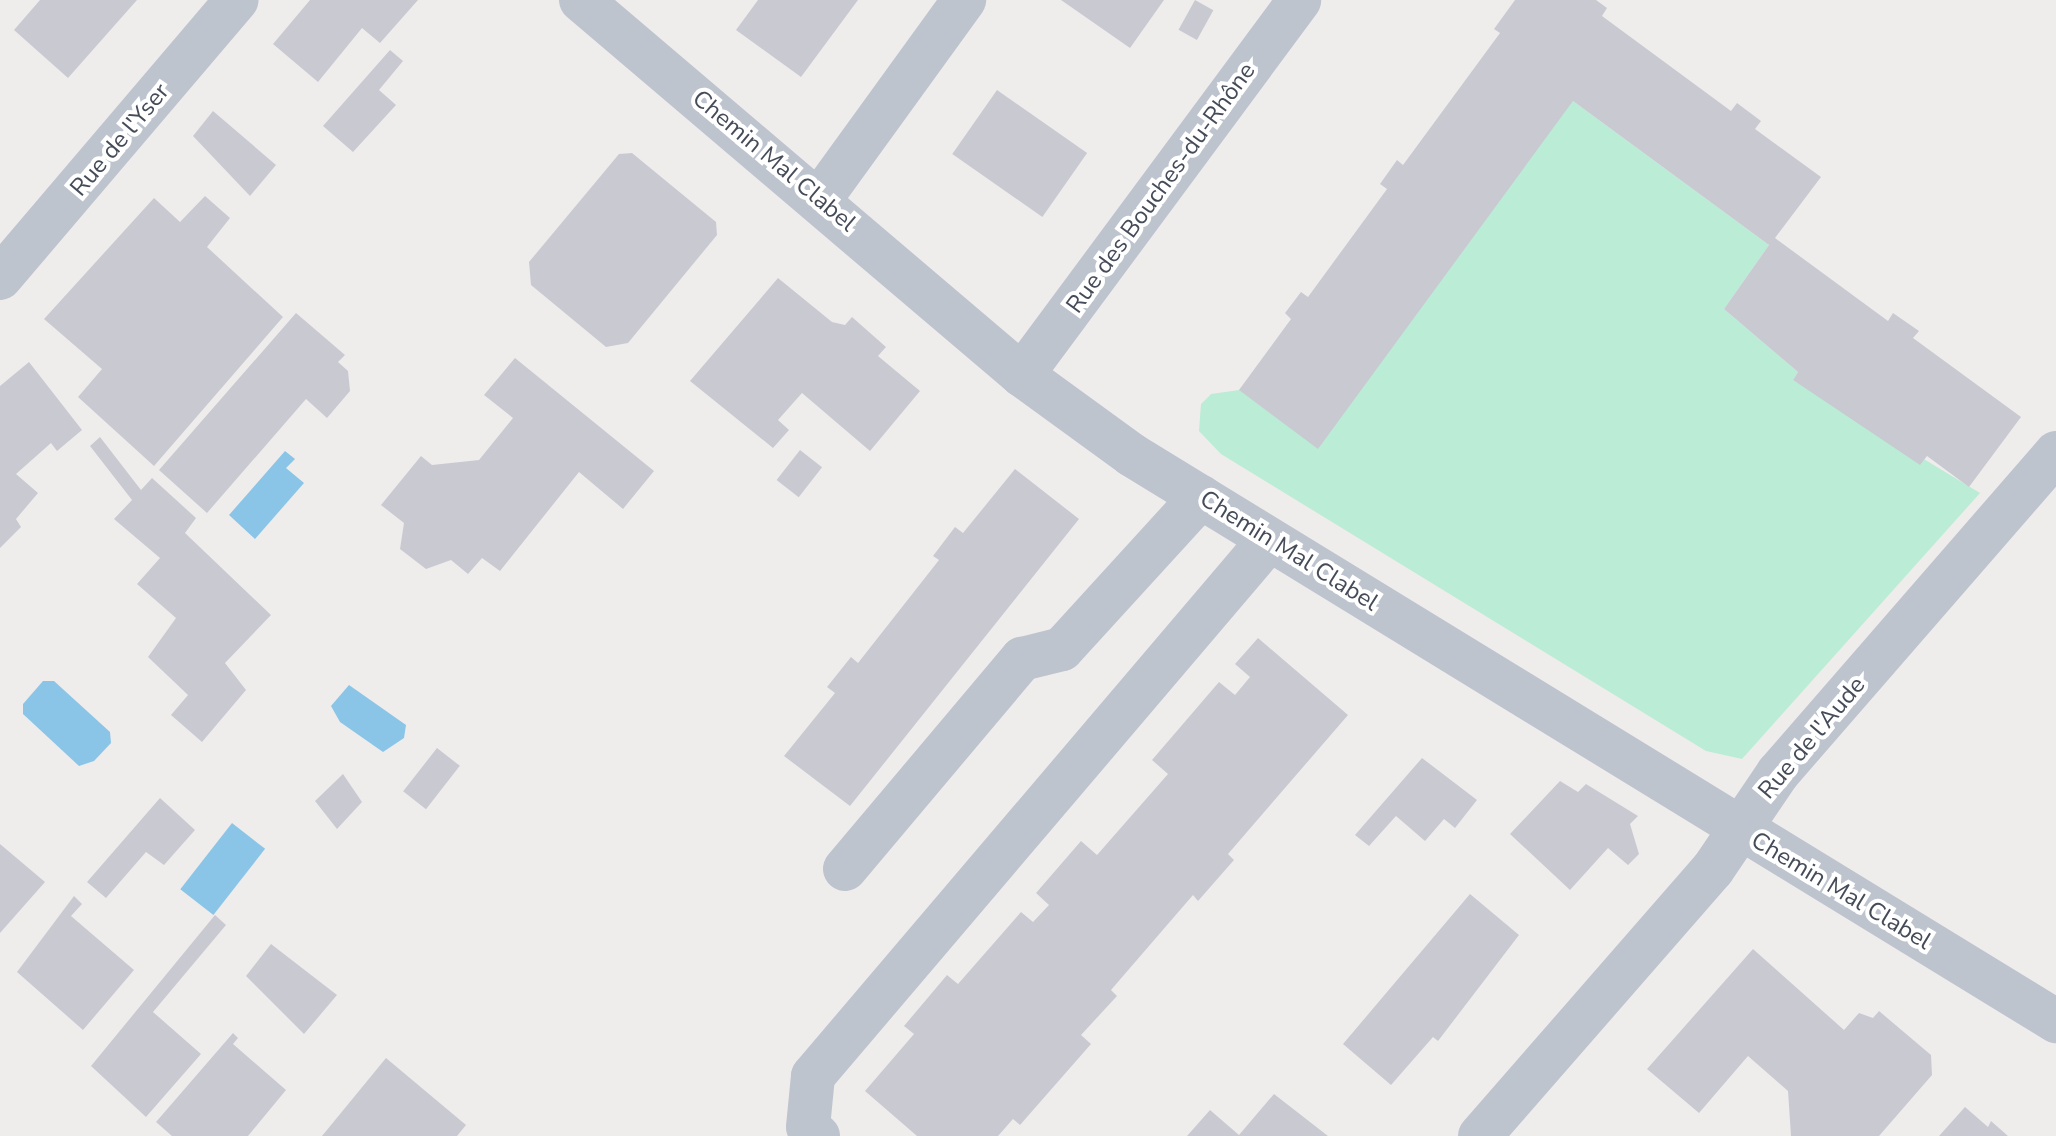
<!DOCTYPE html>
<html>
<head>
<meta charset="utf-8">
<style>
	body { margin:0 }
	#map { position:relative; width:2056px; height:1136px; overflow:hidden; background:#efecec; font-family:"Nunito Sans",sans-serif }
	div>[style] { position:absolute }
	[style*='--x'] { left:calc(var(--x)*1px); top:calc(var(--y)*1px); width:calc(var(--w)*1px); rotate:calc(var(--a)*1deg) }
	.green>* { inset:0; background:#bbecd5 }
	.water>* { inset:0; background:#8ac5e7; transform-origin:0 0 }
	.building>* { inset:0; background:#c9cad1; transform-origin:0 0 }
	.minor>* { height:44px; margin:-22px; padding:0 22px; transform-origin:22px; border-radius:22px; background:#bdc4ce }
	span { translate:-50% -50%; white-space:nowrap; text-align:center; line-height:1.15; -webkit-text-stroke:8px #fff; paint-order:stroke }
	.street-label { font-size:24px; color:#454c58 }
</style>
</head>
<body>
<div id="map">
	<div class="green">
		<i style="clip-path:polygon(1573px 101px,1769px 245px,1724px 309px,1798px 372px,1793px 380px,1980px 493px,1742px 759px,1706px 751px,1221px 454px,1199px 431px,1201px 404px,1211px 394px,1239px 390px)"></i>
	</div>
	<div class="water">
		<i style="clip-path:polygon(285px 451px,295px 459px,286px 468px,304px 483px,255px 539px,229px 515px)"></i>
		<i style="clip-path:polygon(43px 681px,54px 681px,110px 732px,111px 743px,94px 761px,79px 766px,23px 714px,23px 704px)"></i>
		<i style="clip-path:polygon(349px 685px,406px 725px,404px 738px,383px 752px,340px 722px,331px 706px)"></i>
		<i style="left:232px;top:823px;width:42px;height:84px;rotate:38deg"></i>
	</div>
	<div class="building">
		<i style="clip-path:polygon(40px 0,137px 0,68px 78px,14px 30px)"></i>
		<i style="clip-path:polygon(310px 0,418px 0,380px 43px,362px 28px,318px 82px,273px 44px)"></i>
		<i style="clip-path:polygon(758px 0,858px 0,801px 77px,736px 30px)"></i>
		<i style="clip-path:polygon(1061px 0,1164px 0,1130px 48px)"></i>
		<i style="left:1195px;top:0;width:21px;height:34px;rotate:29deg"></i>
		<i style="clip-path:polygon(1515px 0,1596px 0,1607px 8px,1602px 16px,1731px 111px,1737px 103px,1761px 121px,1755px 129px,1821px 177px,1775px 238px,1888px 321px,1893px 313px,1919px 331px,1913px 338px,2021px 417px,1969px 487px,1927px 456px,1920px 465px,1793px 380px,1798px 372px,1724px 309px,1769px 245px,1573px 101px,1318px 449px,1239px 390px,1291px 319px,1285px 313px,1301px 292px,1308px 297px,1387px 189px,1380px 184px,1397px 160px,1403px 165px,1500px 33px,1494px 29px)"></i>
		<i style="clip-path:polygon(390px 50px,403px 61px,379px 90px,396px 105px,353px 152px,323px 126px)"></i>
		<i style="left:997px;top:90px;width:110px;height:78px;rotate:35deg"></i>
		<i style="clip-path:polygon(213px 111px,276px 165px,250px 196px,193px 136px)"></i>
		<i style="clip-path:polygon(632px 153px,716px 222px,717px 235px,628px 343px,606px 347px,531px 285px,529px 262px,619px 154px)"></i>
		<i style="clip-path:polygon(205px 196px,230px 218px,207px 247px,283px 317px,154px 466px,78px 397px,102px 369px,44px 319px,154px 198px,180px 222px)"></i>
		<i style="clip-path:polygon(778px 278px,832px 322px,845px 325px,852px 317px,886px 347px,878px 356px,920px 391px,870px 451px,802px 393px,778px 420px,789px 430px,773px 448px,690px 381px)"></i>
		<i style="clip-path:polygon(296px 313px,345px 355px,338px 362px,348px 371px,350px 391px,327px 418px,306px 399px,207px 513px,159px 470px)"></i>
		<i style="clip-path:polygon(515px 358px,654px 471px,623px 509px,579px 472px,500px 571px,482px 558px,468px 574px,451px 560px,426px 569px,400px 549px,404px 523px,381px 505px,421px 456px,432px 465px,479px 460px,513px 418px,484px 395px)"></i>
		<i style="clip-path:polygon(29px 362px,82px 430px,57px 451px,51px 443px,16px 474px,38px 493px,16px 519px,21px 527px,0 548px,0 386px)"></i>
		<i style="clip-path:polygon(100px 437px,141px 490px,152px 478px,196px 518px,185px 533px,271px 615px,225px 663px,246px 690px,202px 742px,171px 715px,188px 695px,148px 657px,176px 618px,137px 584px,160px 558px,114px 519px,132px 500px,90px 446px)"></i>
		<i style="left:800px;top:450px;width:28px;height:38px;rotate:38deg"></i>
		<i style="clip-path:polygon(1015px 469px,1079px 519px,850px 806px,784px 756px,835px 693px,827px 687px,851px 657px,858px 663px,939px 560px,933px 556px,955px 527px,963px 533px)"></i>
		<i style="clip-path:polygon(1258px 638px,1348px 715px,1228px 854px,1234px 860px,1198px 901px,1193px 895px,1111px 990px,1117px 996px,1081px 1035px,1091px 1044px,1020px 1125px,1013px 1119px,998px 1136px,917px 1136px,865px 1091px,914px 1034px,904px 1026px,947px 975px,958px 984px,1021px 912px,1033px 922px,1049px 905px,1036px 893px,1081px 841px,1097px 855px,1168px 774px,1152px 760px,1219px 682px,1235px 695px,1250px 677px,1235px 664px)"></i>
		<i style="left:437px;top:748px;width:29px;height:55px;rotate:38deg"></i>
		<i style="clip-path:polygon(1422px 758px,1477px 800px,1455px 828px,1444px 819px,1425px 841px,1396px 816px,1369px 846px,1355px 835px)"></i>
		<i style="clip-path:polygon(343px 774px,362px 802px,337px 829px,315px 801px)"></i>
		<i style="clip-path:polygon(1560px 781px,1578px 792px,1586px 784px,1638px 816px,1630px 824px,1639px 854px,1628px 865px,1608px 848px,1570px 890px,1510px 834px)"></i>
		<i style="clip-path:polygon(160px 798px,195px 830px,164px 865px,146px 852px,106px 898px,87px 882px)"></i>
		<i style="clip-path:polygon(0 844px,45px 882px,0 933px)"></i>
		<i style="clip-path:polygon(1470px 894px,1519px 935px,1438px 1041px,1433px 1037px,1391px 1085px,1343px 1044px)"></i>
		<i style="clip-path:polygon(74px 896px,82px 904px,71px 916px,134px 970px,83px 1030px,17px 972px)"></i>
		<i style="clip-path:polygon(215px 915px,226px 925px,153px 1012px,201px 1054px,146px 1117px,91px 1066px)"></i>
		<i style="clip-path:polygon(271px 944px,337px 995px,304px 1034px,246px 976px)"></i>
		<i style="clip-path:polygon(1753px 949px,1844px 1030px,1859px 1013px,1873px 1018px,1879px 1011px,1931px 1055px,1932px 1075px,1879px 1136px,1791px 1136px,1788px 1091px,1748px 1056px,1699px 1113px,1647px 1069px)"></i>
		<i style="clip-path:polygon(233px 1033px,238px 1038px,233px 1044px,286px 1090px,248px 1136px,172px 1136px,156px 1122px)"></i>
		<i style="clip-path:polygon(386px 1058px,466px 1125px,457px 1136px,322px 1136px)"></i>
		<i style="clip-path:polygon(1274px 1094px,1328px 1136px,1187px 1136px,1210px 1110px,1239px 1135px)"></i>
		<i style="clip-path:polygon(1965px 1107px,1988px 1127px,1991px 1121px,2008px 1136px,1939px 1136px)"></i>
	</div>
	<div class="minor">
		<i style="--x:581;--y:0;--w:579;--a:40.38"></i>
		<i style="--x:1022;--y:375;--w:136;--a:36"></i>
		<i style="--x:1132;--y:455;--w:1084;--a:31.49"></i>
		<i style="--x:820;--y:199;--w:246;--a:-54.1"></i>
		<i style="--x:0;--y:278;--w:365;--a:-49.6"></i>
		<i style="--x:1022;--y:375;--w:466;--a:-53.5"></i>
		<i style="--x:845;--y:869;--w:275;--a:-49.9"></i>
		<i style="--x:1022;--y:659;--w:41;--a:-14"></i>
		<i style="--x:1062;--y:649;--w:206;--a:-47.6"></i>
		<i style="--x:818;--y:1136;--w:13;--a:-138"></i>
		<i style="--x:808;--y:1127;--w:51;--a:-84.4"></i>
		<i style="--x:813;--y:1076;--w:704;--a:-49.61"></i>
		<i style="--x:1480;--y:1136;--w:354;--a:-48.9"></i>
		<i style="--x:1713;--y:869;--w:116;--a:-55.9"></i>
		<i style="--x:1778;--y:773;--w:424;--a:-49"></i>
	</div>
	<div class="street-label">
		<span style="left:120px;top:140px;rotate:-50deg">Rue de l'Yser</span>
		<span style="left:774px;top:161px;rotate:40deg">Chemin Mal Clabel</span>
		<span style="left:1161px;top:188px;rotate:-54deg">Rue des Bouches-du-Rhône</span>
		<span style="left:1289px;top:551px;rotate:32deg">Chemin Mal Clabel</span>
		<span style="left:1812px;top:738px;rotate:-50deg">Rue de l'Aude</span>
		<span style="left:1841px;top:891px;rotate:31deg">Chemin Mal Clabel</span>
	</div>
</div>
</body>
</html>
